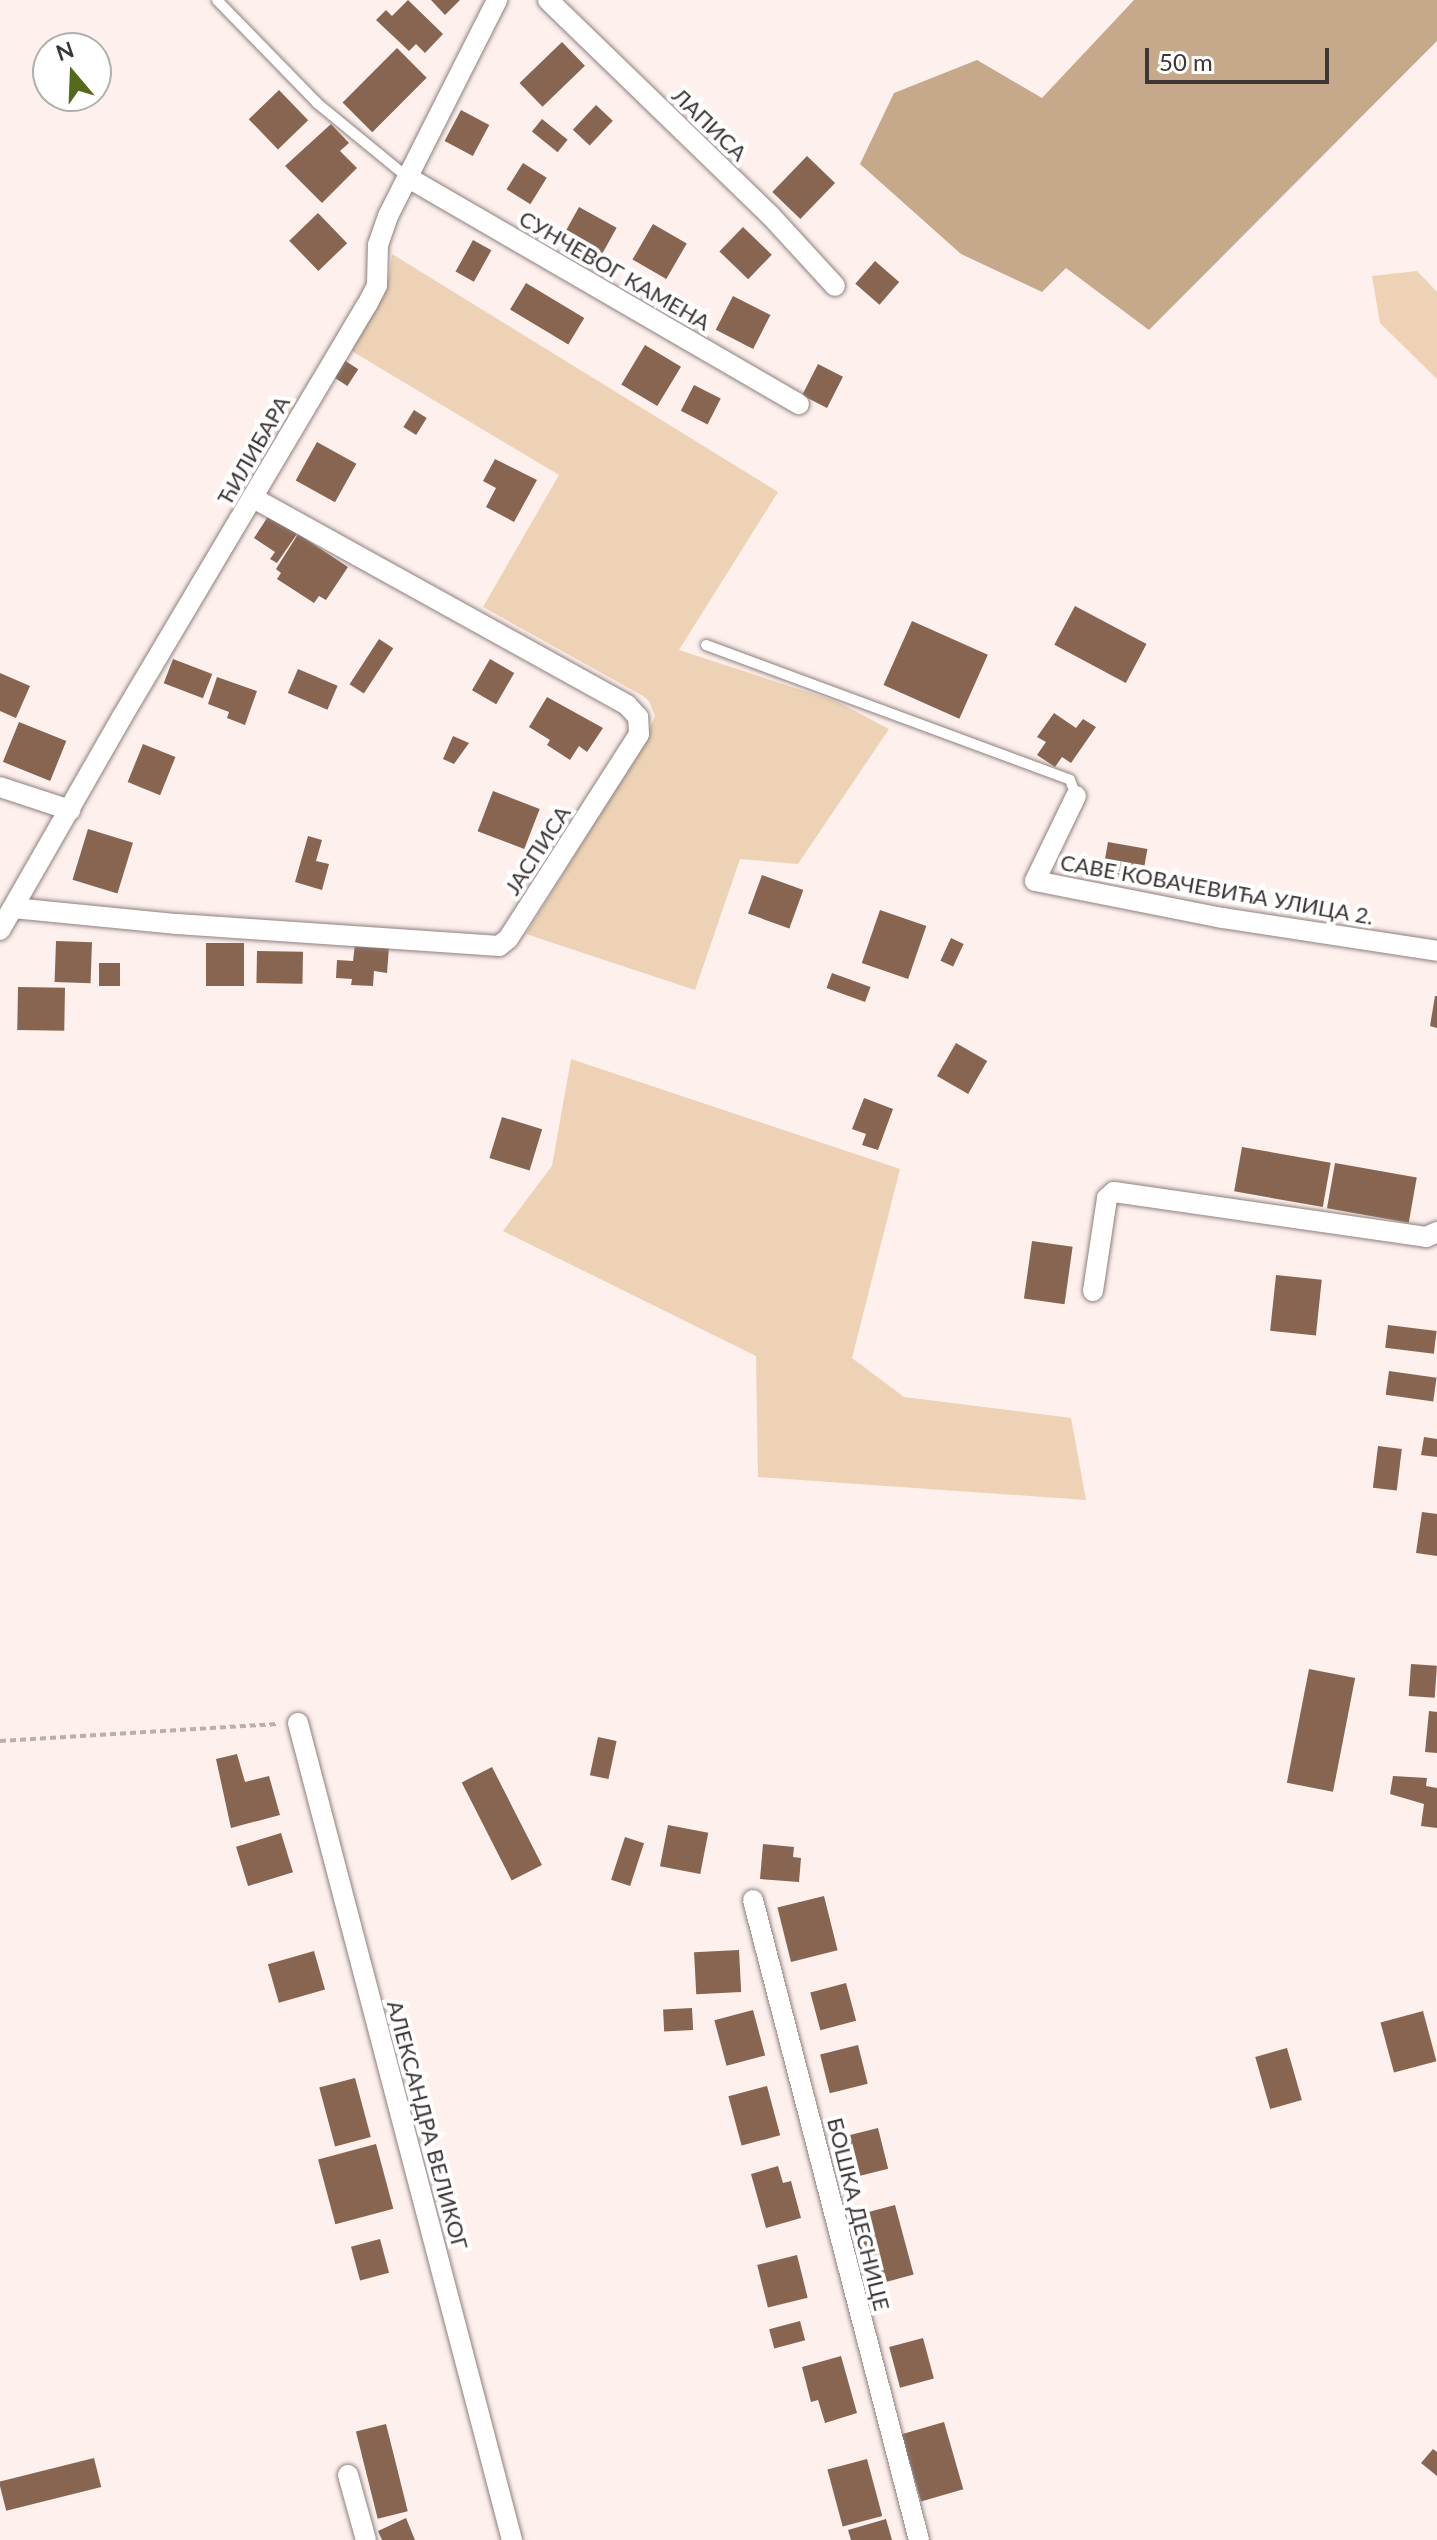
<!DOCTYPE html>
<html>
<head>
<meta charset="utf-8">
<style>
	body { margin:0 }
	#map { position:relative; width:1437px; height:2540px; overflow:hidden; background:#fdf0ed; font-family:Lato,sans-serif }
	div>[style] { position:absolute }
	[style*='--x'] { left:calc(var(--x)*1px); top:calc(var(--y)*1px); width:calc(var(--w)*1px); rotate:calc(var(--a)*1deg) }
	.green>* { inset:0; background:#edd2b5 }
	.forest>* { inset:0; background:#c5a98a }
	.building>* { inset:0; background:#876551; transform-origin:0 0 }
	.path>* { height:4px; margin-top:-2px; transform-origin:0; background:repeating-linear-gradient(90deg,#baafad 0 6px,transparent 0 10px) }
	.roads { filter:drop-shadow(0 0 2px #8d807e) drop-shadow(0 0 2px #8d807e) }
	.service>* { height:10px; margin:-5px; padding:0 5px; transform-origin:5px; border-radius:5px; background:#fff }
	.minor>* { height:20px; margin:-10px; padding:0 10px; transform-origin:10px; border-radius:10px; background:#fff }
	span { translate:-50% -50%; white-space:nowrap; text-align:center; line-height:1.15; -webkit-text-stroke:8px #fff; paint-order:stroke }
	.street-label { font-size:22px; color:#3c3635 }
	.north { position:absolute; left:32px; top:32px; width:80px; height:80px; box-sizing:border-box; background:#fff; border:2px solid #b1afae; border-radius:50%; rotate:341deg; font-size:22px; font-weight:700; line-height:32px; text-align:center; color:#3c3635 }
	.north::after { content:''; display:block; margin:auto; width:28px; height:36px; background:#536a1a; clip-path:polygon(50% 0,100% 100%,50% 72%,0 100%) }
	.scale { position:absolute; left:1145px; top:48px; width:184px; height:36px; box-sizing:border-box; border:4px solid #3c3635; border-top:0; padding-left:10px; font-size:24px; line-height:28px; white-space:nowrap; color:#3c3635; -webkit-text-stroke:6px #fff; paint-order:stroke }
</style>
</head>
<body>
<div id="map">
	<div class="green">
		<i style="clip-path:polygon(392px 254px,778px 492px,679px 650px,838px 702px,889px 729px,798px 864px,740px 859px,695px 990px,526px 934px,639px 752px,655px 716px,649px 701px,643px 696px,483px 607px,559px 475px,350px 350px,389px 278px)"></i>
		<i style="clip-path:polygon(1417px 271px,1437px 292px,1437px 379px,1380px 323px,1372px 276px)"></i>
		<i style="clip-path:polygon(571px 1059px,900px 1169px,852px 1358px,904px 1397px,1071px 1418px,1086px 1500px,758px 1477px,756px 1356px,503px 1231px,552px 1166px)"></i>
	</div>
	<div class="forest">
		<i style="clip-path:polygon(1134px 0,1437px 0,1437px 41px,1149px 330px,1066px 268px,1042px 292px,961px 254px,860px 164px,894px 93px,977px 60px,1042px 98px)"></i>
	</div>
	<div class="building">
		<i style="clip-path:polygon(408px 0,443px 34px,425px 53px,416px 44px,409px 51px,376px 20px,386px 10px,392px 16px)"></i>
		<i style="clip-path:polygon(431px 0,460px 0,445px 15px)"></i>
		<i style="left:562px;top:42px;width:33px;height:59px;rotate:46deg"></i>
		<i style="left:397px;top:48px;width:42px;height:77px;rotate:45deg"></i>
		<i style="left:279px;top:90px;width:42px;height:42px;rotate:46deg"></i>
		<i style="left:596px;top:105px;width:23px;height:34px;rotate:43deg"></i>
		<i style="left:461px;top:110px;width:32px;height:35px;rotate:28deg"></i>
		<i style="left:542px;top:119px;width:33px;height:16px;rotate:39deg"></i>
		<i style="clip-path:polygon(331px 124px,349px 143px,340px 151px,357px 168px,322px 203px,285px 166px)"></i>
		<i style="left:807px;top:156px;width:39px;height:50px;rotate:44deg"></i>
		<i style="left:523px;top:163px;width:28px;height:31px;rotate:32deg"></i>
		<i style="left:579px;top:207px;width:43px;height:30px;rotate:29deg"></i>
		<i style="left:318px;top:213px;width:42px;height:40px;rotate:46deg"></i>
		<i style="left:653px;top:224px;width:39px;height:41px;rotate:30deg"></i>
		<i style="left:743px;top:227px;width:40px;height:34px;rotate:44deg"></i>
		<i style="left:473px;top:240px;width:21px;height:36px;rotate:29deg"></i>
		<i style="left:875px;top:261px;width:32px;height:30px;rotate:41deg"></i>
		<i style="left:526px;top:283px;width:68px;height:31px;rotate:31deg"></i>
		<i style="left:733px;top:296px;width:42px;height:38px;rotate:27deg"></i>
		<i style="left:645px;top:345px;width:42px;height:46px;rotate:31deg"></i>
		<i style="left:344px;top:360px;width:17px;height:20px;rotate:33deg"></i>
		<i style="left:818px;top:364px;width:28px;height:35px;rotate:27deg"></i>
		<i style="left:694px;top:385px;width:30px;height:29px;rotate:27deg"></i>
		<i style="left:414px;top:410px;width:15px;height:20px;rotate:32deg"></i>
		<i style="left:317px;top:442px;width:45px;height:44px;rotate:29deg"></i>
		<i style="clip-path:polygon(495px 459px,537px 480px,514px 522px,486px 507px,496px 488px,483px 481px)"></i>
		<i style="clip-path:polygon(269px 515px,297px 534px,277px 563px,270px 559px,275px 552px,254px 538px)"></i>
		<i style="clip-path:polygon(298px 534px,348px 567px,326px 600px,319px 596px,314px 603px,277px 579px,281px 573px,276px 569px)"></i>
		<i style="left:1075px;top:606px;width:81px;height:44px;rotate:28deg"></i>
		<i style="left:912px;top:621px;width:83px;height:70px;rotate:24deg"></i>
		<i style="left:379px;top:639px;width:17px;height:54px;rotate:33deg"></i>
		<i style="left:173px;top:659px;width:42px;height:26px;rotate:21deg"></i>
		<i style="left:490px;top:659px;width:28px;height:36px;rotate:30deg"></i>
		<i style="left:298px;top:669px;width:43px;height:26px;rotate:23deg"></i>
		<i style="clip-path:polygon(0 673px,30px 686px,16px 718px,0 711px)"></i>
		<i style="clip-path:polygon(217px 677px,257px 691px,245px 725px,227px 718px,229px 712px,208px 704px)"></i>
		<i style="clip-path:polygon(547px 697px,603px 728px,587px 752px,579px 746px,570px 760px,547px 745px,550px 740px,529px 727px)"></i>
		<i style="clip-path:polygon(1054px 713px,1076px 728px,1083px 719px,1096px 727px,1071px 763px,1062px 757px,1055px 767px,1037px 755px,1046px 742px,1037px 737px)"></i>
		<i style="left:19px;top:722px;width:51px;height:43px;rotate:22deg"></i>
		<i style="clip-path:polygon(453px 736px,469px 743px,454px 764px,443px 759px)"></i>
		<i style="left:143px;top:744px;width:35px;height:41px;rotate:22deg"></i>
		<i style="left:493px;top:791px;width:50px;height:43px;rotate:21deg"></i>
		<i style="left:88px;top:829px;width:47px;height:53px;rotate:17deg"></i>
		<i style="clip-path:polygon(308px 836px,322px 840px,316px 861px,329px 864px,322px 890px,295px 882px)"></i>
		<i style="left:1108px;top:842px;width:40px;height:33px;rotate:10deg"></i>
		<i style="left:762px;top:875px;width:44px;height:41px;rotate:20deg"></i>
		<i style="left:880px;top:910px;width:49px;height:56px;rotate:19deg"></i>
		<i style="left:951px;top:938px;width:14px;height:25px;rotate:25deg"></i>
		<i style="left:56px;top:941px;width:36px;height:41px;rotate:2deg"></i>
		<i style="left:206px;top:943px;width:38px;height:43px"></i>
		<i style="clip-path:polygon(355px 944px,389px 947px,387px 973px,374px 971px,373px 986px,351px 985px,352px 979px,336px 978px,337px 960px,353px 961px)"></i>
		<i style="left:257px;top:951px;width:46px;height:32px;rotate:1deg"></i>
		<i style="left:99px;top:963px;width:21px;height:23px"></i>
		<i style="left:832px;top:973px;width:41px;height:16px;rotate:20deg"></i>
		<i style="left:18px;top:987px;width:47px;height:43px;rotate:1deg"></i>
		<i style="clip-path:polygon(1435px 996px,1437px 996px,1437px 1028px,1430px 1026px)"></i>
		<i style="left:956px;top:1043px;width:36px;height:38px;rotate:30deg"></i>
		<i style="clip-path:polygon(864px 1098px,893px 1109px,878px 1150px,862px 1145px,866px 1134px,852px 1129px)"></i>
		<i style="left:502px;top:1117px;width:42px;height:43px;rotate:17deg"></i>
		<i style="left:1242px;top:1147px;width:90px;height:45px;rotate:10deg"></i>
		<i style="left:1335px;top:1163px;width:83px;height:46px;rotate:10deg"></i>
		<i style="left:1032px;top:1241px;width:41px;height:58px;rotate:8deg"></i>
		<i style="left:1276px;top:1275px;width:46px;height:56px;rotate:6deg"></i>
		<i style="left:1388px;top:1325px;width:49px;height:23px;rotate:7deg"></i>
		<i style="left:1389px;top:1371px;width:48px;height:24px;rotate:8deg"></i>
		<i style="clip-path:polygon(1424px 1437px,1437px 1439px,1437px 1457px,1421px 1455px)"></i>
		<i style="left:1378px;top:1446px;width:24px;height:42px;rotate:7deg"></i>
		<i style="clip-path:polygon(1422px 1512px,1437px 1514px,1437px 1556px,1416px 1553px)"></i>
		<i style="left:1411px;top:1664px;width:26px;height:32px;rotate:4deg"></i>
		<i style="left:1309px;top:1669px;width:47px;height:116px;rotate:11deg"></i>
		<i style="clip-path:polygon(1429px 1711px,1437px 1712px,1437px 1753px,1425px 1752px)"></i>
		<i style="left:598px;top:1737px;width:19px;height:39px;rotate:12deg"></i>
		<i style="clip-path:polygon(237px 1754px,245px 1782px,269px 1776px,280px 1815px,231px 1828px,216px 1759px)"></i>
		<i style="left:492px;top:1767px;width:110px;height:34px;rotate:63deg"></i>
		<i style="clip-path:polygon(1393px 1776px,1427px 1778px,1426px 1786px,1437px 1788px,1437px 1828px,1421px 1826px,1424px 1804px,1390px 1794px)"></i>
		<i style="left:668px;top:1825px;width:41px;height:42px;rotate:11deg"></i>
		<i style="left:281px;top:1833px;width:41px;height:47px;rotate:73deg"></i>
		<i style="left:625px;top:1837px;width:20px;height:45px;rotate:18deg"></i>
		<i style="clip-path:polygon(763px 1844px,794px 1847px,793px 1857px,801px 1858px,799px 1882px,760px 1879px)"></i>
		<i style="left:824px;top:1896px;width:56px;height:48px;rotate:76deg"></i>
		<i style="left:739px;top:1950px;width:42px;height:45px;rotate:87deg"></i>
		<i style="left:314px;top:1951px;width:40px;height:48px;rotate:74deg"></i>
		<i style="left:846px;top:1983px;width:39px;height:37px;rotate:75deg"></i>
		<i style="left:692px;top:2008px;width:22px;height:29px;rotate:87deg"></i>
		<i style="left:753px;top:2010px;width:47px;height:40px;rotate:75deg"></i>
		<i style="left:1423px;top:2011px;width:52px;height:44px;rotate:75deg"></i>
		<i style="left:858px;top:2045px;width:40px;height:39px;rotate:76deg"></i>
		<i style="left:1287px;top:2048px;width:54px;height:33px;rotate:74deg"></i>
		<i style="left:355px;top:2078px;width:61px;height:37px;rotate:75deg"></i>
		<i style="left:767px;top:2086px;width:51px;height:40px;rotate:75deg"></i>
		<i style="left:878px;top:2128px;width:42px;height:36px;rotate:76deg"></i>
		<i style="left:376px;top:2144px;width:67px;height:60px;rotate:75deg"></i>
		<i style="clip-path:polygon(778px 2166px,783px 2183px,791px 2181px,801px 2218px,766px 2228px,751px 2174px)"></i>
		<i style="left:895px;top:2205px;width:72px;height:41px;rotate:75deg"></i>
		<i style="left:380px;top:2239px;width:35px;height:30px;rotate:75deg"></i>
		<i style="left:797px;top:2255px;width:44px;height:41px;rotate:76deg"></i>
		<i style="left:800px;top:2321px;width:20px;height:32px;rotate:75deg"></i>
		<i style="left:923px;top:2338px;width:42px;height:35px;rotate:75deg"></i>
		<i style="clip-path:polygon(841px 2356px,857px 2413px,825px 2423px,818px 2400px,811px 2402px,802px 2367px)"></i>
		<i style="left:944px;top:2422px;width:70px;height:44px;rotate:74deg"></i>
		<i style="left:386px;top:2424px;width:90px;height:31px;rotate:76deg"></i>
		<i style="clip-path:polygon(1433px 2449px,1437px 2452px,1437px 2476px,1421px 2463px)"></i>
		<i style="left:94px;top:2458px;width:30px;height:98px;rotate:76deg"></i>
		<i style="left:867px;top:2459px;width:59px;height:41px;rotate:75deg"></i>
		<i style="clip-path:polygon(406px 2518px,415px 2540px,382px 2540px,378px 2531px)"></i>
		<i style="clip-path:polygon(886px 2519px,892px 2540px,851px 2540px,848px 2530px)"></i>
	</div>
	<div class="path">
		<i style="--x:0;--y:1741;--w:278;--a:-3.5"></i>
	</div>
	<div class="roads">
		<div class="service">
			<i style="--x:217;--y:0;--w:144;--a:45.8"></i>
			<i style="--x:317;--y:103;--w:117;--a:39.4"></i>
			<i style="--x:706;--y:645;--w:388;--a:20.3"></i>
			<i style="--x:1070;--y:780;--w:17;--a:69"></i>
		</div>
		<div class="minor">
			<i style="--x:548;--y:0;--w:309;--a:44.1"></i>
			<i style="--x:770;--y:215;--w:96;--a:47.5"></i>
			<i style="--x:407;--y:177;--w:453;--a:30.1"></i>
			<i style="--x:0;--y:787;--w:74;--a:18.2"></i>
			<i style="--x:1076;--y:796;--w:94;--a:115.8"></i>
			<i style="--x:1035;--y:881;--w:191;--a:11.2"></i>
			<i style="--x:1222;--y:918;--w:218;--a:8.7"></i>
			<i style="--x:13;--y:908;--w:165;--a:5.6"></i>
			<i style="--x:177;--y:924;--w:323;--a:3.9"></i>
			<i style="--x:499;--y:946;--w:11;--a:-38"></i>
			<i style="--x:508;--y:939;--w:243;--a:-57.4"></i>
			<i style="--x:639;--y:734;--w:17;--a:-93"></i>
			<i style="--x:638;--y:717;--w:16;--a:-133"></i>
			<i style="--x:627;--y:705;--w:427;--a:-151"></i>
			<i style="--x:0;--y:930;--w:245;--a:-60.2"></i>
			<i style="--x:122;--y:717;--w:479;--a:-59.3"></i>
			<i style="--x:367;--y:305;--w:22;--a:-63"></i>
			<i style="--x:377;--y:285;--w:40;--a:-88.6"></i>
			<i style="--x:378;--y:245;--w:31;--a:-71"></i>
			<i style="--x:388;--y:216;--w:242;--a:-63.2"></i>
			<i style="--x:1093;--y:1291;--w:94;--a:-81.4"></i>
			<i style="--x:1107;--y:1198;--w:9;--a:-41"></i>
			<i style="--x:1114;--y:1192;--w:315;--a:8.2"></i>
			<i style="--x:1426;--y:1237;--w:12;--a:-24"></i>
			<i style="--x:298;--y:1723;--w:845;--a:75.32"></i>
			<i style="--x:753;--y:1900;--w:661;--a:75.46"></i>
			<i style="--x:348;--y:2475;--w:67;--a:74.5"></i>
		</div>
	</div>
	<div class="street-label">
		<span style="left:710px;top:124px;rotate:44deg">ЛАПИСА</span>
		<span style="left:615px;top:270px;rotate:30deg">СУНЧЕВОГ КАМЕНА</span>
		<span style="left:253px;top:450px;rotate:-60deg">ЋИЛИБАРА</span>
		<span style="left:537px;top:850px;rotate:-57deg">ЈАСПИСА</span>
		<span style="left:1217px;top:889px;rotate:10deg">САВЕ КОВАЧЕВИЋА УЛИЦА 2.</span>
		<span style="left:428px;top:2125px;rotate:75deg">АЛЕКСАНДРА ВЕЛИКОГ</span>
		<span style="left:859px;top:2214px;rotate:76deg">БОШКА ДЕСНИЦЕ</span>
	</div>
	<div class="north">N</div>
	<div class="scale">50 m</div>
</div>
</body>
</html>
